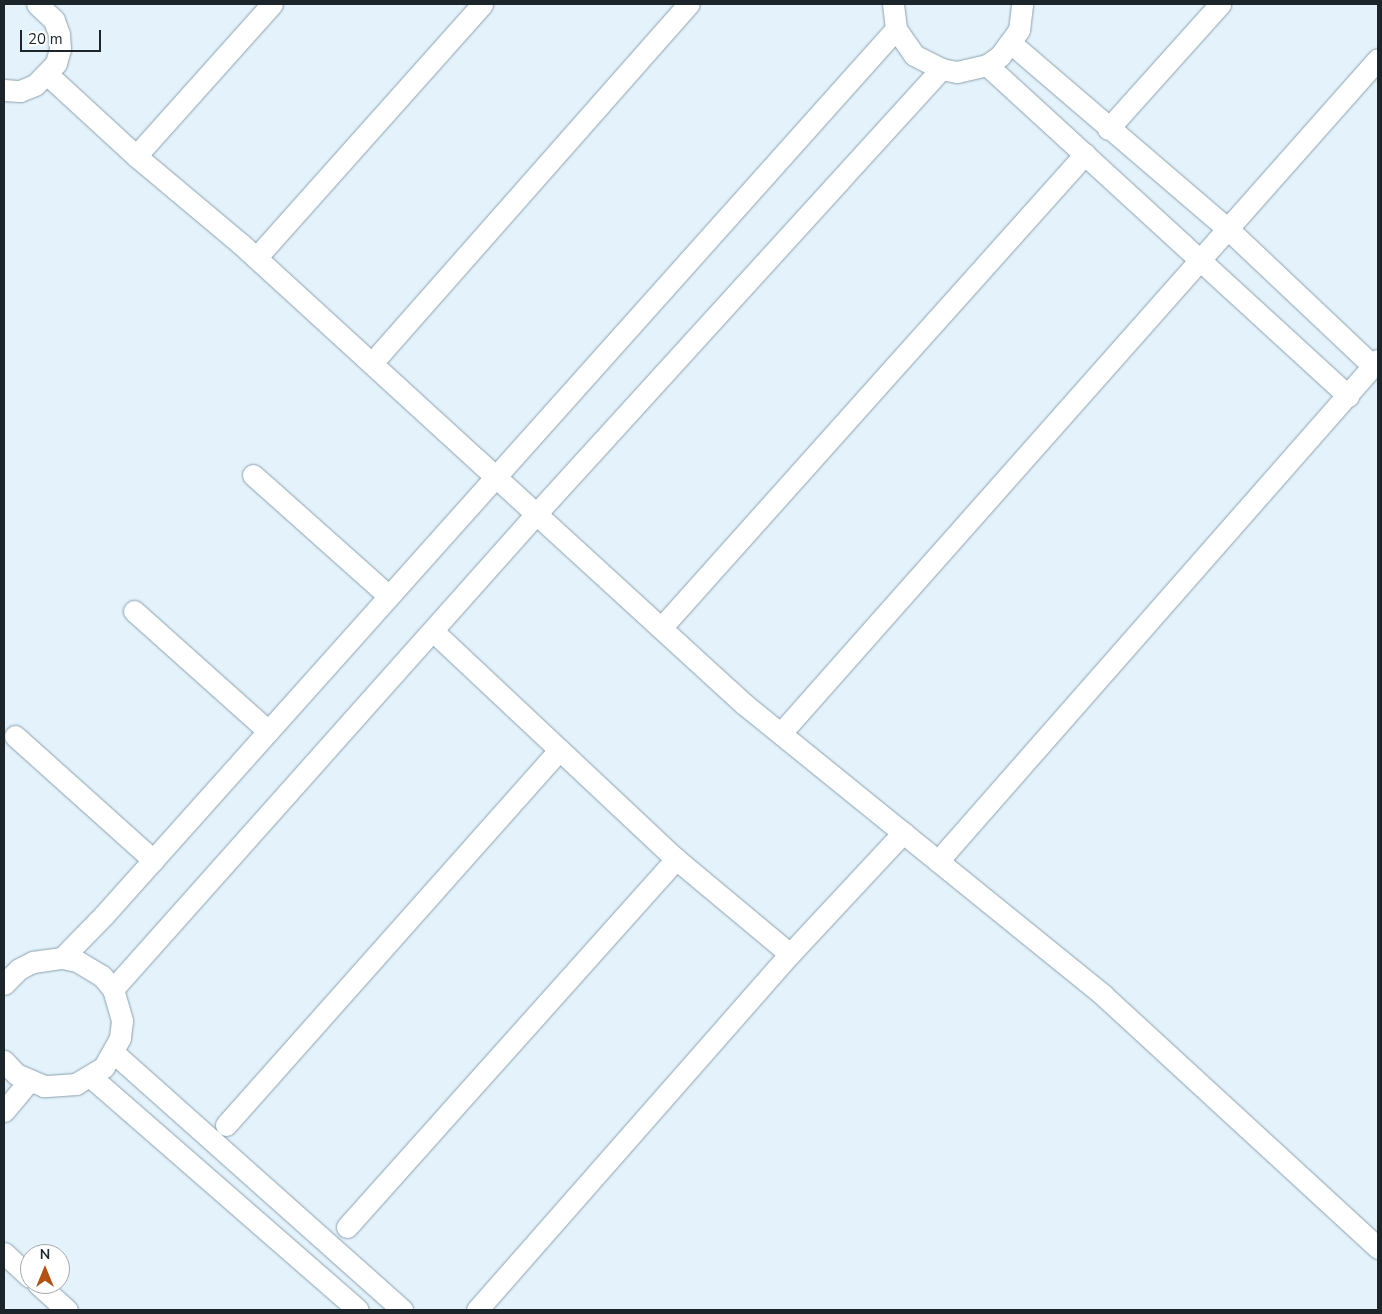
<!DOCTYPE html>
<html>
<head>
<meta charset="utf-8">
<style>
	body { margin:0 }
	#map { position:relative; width:1382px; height:1314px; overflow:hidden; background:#e4f2fb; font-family:"Nunito Sans",sans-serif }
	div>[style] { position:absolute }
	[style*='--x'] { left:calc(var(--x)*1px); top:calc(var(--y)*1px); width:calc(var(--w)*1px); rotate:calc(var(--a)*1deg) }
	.roads { filter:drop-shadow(0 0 1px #8aa1af) drop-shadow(0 0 1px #8aa1af) }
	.street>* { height:21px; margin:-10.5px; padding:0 10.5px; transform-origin:10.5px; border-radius:10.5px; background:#fff }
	span { translate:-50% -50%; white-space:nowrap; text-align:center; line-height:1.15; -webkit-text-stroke:5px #fff; paint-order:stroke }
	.frame { position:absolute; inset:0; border:5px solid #1c252a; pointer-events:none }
	.north { position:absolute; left:20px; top:1244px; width:50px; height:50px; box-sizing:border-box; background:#fff; border:1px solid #a4a8aa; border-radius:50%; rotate:0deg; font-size:14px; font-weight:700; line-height:20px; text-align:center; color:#1c252a }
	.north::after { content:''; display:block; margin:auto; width:18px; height:22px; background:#b35114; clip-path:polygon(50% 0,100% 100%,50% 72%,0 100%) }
	.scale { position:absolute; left:20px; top:30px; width:81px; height:22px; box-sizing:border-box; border:2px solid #1c252a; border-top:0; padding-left:6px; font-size:15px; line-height:18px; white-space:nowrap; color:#1c252a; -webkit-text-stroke:4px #fff; paint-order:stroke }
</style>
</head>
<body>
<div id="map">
	<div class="roads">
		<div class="street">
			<i style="--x:893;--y:4;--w:25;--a:83"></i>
			<i style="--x:896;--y:29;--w:32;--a:55"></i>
			<i style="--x:914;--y:55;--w:30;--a:27"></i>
			<i style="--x:941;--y:69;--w:16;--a:11"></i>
			<i style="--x:957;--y:72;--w:31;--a:-13"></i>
			<i style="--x:987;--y:65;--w:16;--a:-35"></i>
			<i style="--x:1000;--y:56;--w:32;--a:-54"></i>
			<i style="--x:1019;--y:30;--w:26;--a:-83"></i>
			<i style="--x:1012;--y:44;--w:284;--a:40.6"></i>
			<i style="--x:1228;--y:229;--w:199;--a:43.4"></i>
			<i style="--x:987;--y:65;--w:490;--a:42.5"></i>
			<i style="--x:48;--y:75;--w:120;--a:42.6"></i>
			<i style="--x:136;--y:156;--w:137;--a:40"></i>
			<i style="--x:241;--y:244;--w:682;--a:42.44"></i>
			<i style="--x:744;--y:704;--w:462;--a:39"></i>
			<i style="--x:1103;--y:995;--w:374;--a:42.6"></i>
			<i style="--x:4;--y:90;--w:16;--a:4"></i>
			<i style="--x:20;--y:91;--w:16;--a:-22"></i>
			<i style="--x:35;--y:85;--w:30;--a:-46"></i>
			<i style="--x:56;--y:63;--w:15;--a:-74"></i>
			<i style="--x:60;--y:49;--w:15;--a:-94"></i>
			<i style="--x:59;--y:34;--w:15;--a:-110"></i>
			<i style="--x:54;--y:20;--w:23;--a:-137"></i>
			<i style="--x:1108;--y:129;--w:168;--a:-48.1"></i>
			<i style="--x:136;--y:156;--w:204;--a:-48.2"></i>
			<i style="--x:256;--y:258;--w:340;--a:-48.3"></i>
			<i style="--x:372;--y:363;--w:479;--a:-48.6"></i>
			<i style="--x:253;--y:475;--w:182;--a:41.7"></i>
			<i style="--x:134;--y:611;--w:180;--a:41.8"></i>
			<i style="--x:661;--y:628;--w:636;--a:-48.19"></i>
			<i style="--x:433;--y:631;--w:333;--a:43.2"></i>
			<i style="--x:676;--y:859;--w:148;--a:39.8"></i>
			<i style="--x:781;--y:733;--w:900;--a:-48.47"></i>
			<i style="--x:15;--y:736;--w:186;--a:41.9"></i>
			<i style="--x:938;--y:861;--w:667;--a:-48.71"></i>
			<i style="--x:62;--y:958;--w:60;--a:-45.7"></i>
			<i style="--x:104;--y:915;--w:1188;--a:-48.21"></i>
			<i style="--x:4;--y:984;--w:21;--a:-45"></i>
			<i style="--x:19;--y:969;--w:16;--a:-27"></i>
			<i style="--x:33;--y:962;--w:29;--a:-8"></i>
			<i style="--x:62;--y:958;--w:15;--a:11"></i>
			<i style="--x:77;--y:961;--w:29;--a:31"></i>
			<i style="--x:102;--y:976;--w:17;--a:50"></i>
			<i style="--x:113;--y:989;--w:33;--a:74"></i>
			<i style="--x:122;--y:1021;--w:17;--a:97"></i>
			<i style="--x:120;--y:1038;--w:33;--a:119"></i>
			<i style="--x:104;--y:1067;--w:33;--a:149"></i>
			<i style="--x:76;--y:1084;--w:32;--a:176"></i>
			<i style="--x:44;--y:1086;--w:30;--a:-157"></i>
			<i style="--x:16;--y:1074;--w:18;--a:-133"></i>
			<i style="--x:113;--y:989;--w:636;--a:-48.31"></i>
			<i style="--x:536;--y:514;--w:602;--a:-47.69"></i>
			<i style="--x:114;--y:1053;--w:386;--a:41.7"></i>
			<i style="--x:91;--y:1077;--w:354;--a:41.1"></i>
			<i style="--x:4;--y:1111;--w:39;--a:-50"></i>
			<i style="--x:226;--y:1125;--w:502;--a:-48.39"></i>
			<i style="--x:347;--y:1227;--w:494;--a:-48.2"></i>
			<i style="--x:4;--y:1253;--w:35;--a:43"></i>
			<i style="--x:38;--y:1284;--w:39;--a:42"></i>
			<i style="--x:477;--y:1310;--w:474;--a:-48.7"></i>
			<i style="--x:790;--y:954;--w:166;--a:-47"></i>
		</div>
	</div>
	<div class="frame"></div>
	<div class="north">N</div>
	<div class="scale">20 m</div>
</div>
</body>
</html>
